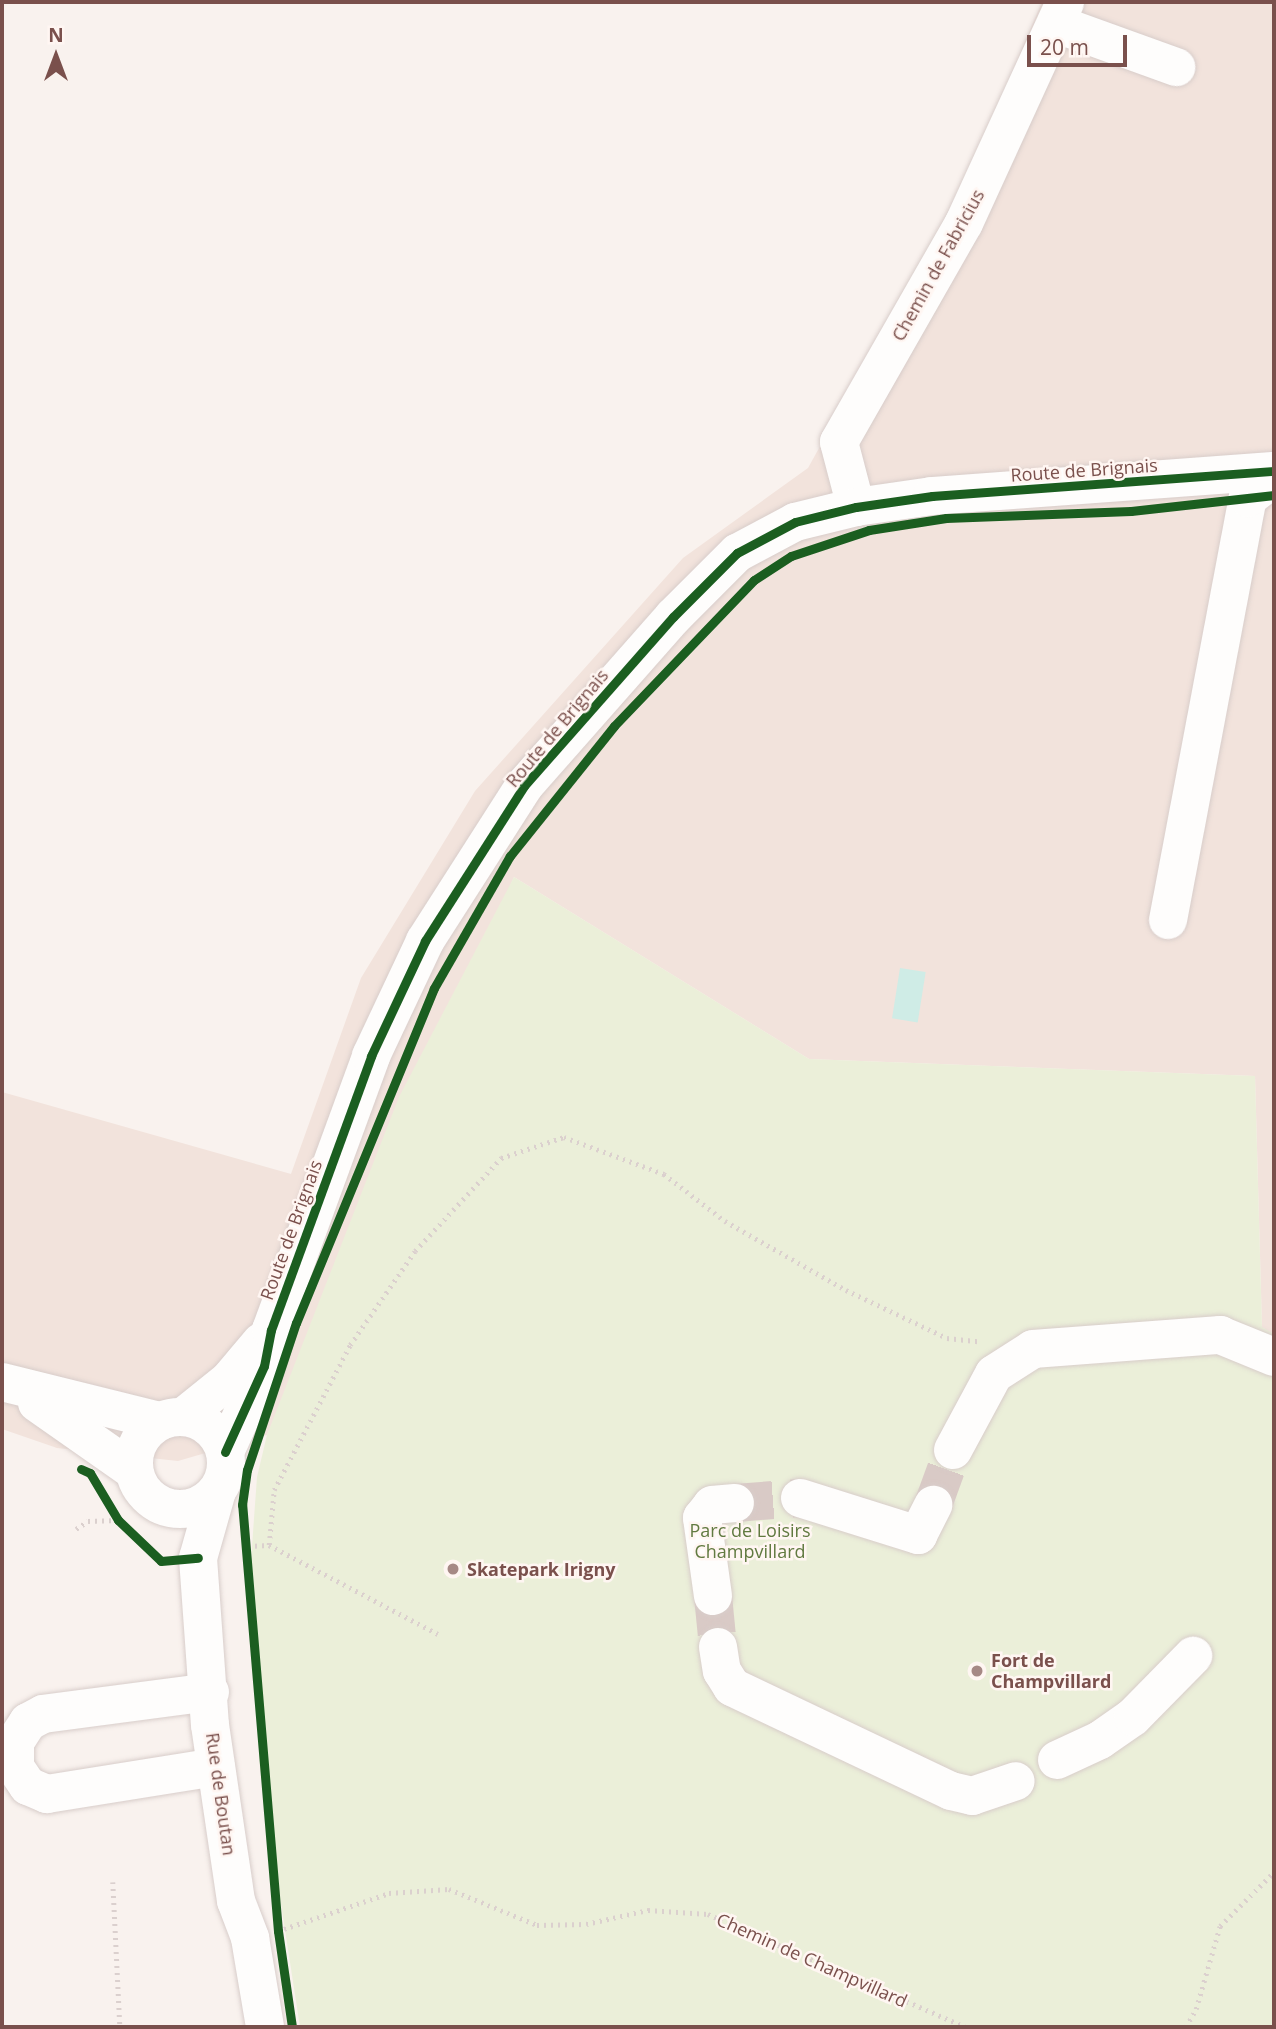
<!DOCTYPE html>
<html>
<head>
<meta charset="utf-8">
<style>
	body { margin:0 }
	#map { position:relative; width:1276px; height:2029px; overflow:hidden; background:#f9f2ee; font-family:"Open Sans",sans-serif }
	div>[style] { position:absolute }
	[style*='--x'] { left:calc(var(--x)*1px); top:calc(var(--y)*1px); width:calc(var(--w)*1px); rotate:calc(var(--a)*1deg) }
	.residential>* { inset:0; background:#f2e3dc }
	.green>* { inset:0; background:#ebefd9 }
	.water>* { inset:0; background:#cfece6; transform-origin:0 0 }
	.minor-tunnel>* { height:38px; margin-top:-19px; transform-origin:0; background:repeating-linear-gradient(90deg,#d9cac6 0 38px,transparent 0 57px) }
	.path>* { height:4.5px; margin-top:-2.25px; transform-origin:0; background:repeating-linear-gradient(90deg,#dbd0ce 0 2px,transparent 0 7px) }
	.roads { filter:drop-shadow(0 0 2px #d8cdca) drop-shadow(0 0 2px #d8cdca) }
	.minor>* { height:38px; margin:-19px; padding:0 19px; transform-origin:19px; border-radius:19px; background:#fefdfc }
	.minor>.ring { margin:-19px; padding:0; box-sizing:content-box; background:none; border:38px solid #fefdfc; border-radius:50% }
	.cycleway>* { height:9px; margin:-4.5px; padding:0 4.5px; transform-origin:4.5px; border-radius:4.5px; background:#1b5e20 }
	.dots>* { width:19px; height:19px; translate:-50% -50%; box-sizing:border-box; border:4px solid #fff6f2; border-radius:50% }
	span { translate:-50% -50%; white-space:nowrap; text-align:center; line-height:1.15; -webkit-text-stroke:5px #fff6f2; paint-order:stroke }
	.street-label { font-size:18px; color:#7a504c }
	.park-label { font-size:18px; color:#617a40 }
	.poi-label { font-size:18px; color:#7a504c; font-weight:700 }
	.left { translate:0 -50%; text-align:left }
	.frame { position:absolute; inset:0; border:4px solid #7a504c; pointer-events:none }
	.north { position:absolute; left:21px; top:21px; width:70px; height:70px; -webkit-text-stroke:5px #fff6f2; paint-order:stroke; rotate:0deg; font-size:19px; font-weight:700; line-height:28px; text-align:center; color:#7a504c }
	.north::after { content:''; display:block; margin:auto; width:24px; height:32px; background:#7a504c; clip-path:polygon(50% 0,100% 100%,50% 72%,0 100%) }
	.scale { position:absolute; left:1027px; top:35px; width:100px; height:32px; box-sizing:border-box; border:4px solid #7a504c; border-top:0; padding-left:9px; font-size:21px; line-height:24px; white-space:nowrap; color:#7a504c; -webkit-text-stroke:5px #fff6f2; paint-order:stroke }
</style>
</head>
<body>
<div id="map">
	<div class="residential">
		<i style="clip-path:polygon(1042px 2px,1274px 2px,1274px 1334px,1262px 1328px,1255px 1076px,809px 1059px,514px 877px,267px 1435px,178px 1461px,57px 1448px,2px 1429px,2px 1092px,291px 1174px,361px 978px,475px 791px,683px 558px,808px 468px,959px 196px)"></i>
	</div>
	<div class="green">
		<i style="clip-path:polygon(514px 877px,809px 1059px,1255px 1076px,1262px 1327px,1274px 1334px,1274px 2027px,300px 2027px,260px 1768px,250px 1574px,257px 1477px,267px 1435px,399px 1097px)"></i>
	</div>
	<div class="water">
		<i style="left:900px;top:968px;width:26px;height:51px;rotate:9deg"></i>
	</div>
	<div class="minor-tunnel">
		<i style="--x:735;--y:1503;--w:65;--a:-4.4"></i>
		<i style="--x:933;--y:1505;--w:59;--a:-70"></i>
		<i style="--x:713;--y:1596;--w:51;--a:84.4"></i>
	</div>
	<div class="path">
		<i style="--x:76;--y:1529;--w:14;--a:-34"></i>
		<i style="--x:88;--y:1521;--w:30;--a:-2"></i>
		<i style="--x:269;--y:1545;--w:191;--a:27.8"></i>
		<i style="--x:248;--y:1546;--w:21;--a:-3"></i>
		<i style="--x:269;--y:1545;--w:55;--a:-84.8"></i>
		<i style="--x:274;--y:1490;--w:164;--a:-62.3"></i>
		<i style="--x:350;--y:1345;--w:114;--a:-55.3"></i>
		<i style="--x:415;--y:1251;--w:127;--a:-47.2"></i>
		<i style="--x:501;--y:1158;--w:66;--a:-18.4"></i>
		<i style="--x:564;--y:1137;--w:107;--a:20.3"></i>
		<i style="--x:664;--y:1174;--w:77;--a:37.6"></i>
		<i style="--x:725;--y:1221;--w:139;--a:29.7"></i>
		<i style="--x:846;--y:1290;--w:112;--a:25.4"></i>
		<i style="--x:947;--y:1338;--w:31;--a:6"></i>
		<i style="--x:113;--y:1882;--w:145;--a:87.2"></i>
		<i style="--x:284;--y:1929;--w:111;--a:-18.9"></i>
		<i style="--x:389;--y:1893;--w:60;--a:-3.8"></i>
		<i style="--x:449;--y:1889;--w:95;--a:22.2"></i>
		<i style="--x:537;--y:1925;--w:49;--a:-1.2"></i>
		<i style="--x:586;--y:1924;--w:64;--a:-12.7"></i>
		<i style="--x:648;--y:1910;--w:60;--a:3.8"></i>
		<i style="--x:708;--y:1914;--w:282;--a:23.7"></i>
		<i style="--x:1186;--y:2027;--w:21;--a:-61"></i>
		<i style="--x:1196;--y:2009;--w:86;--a:-73.9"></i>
		<i style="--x:1220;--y:1926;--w:76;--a:-45"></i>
	</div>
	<div class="roads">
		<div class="minor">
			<i style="--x:1057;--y:24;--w:127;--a:19.9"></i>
			<i style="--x:856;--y:507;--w:67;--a:-104.7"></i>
			<i style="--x:839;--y:442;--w:252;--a:-60.3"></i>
			<i style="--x:964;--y:223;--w:243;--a:-65.4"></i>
			<i style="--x:1168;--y:920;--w:430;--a:-79.3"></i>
			<i style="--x:1248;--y:498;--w:33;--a:-38"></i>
			<i style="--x:2;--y:1382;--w:163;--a:13.9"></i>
			<i style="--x:37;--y:1403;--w:118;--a:35"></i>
			<i style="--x:183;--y:1417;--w:59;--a:-38.8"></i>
			<i style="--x:229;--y:1380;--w:50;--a:-49.9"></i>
			<i class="ring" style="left:134px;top:1417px;width:54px;height:54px"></i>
			<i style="--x:953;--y:1450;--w:86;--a:-61.7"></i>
			<i style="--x:994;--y:1374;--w:46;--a:-32.7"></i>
			<i style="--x:1033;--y:1349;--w:188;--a:-4.3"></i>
			<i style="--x:1220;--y:1335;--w:58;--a:22.2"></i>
			<i style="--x:225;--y:1452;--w:94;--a:-65.6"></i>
			<i style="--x:264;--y:1366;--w:37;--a:-79"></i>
			<i style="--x:271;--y:1330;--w:292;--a:-69.9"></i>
			<i style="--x:371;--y:1056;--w:127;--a:-64.8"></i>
			<i style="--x:425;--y:941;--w:184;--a:-57.4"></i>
			<i style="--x:524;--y:786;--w:225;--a:-48.6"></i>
			<i style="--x:673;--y:617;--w:91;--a:-45"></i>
			<i style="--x:737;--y:553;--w:66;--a:-28.1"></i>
			<i style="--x:795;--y:522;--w:63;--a:-13.8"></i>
			<i style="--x:856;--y:507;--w:77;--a:-8.2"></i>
			<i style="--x:932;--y:496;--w:343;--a:-4.2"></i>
			<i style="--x:217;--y:1491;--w:70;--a:105.8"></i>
			<i style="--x:198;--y:1558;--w:167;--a:85.9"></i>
			<i style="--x:210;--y:1725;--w:178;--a:81.6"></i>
			<i style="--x:236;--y:1901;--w:40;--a:69"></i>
			<i style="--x:250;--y:1938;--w:90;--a:80.4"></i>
			<i style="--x:800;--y:1498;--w:124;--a:17.4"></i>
			<i style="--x:918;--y:1535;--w:34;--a:-63"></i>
			<i style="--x:713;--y:1596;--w:79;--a:-98"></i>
			<i style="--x:702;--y:1518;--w:16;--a:-52"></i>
			<i style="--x:712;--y:1505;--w:23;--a:-5"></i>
			<i style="--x:718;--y:1647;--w:24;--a:81"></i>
			<i style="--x:722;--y:1671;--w:19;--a:58"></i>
			<i style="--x:732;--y:1687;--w:242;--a:25.4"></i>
			<i style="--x:951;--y:1791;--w:22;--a:13"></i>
			<i style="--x:972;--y:1796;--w:46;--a:-18.8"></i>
			<i style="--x:210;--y:1692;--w:168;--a:172.5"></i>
			<i style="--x:43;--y:1714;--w:17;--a:152"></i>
			<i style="--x:28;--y:1722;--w:24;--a:123"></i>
			<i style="--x:15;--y:1742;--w:25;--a:90"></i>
			<i style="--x:15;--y:1767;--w:23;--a:56"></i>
			<i style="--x:28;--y:1786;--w:21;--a:23"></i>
			<i style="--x:47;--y:1794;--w:171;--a:-9.1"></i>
			<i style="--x:1057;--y:1760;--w:47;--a:-24.9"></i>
			<i style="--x:1100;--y:1740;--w:40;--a:-34.9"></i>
			<i style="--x:1133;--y:1717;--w:86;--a:-45.5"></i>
		</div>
	</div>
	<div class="cycleway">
		<i style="--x:225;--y:1452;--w:94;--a:-65.6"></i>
		<i style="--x:264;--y:1366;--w:37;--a:-79"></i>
		<i style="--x:271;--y:1330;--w:292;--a:-69.9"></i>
		<i style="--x:371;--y:1056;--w:127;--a:-64.8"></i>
		<i style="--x:425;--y:941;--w:184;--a:-57.4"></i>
		<i style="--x:524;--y:786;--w:225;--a:-48.6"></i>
		<i style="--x:673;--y:617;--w:91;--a:-45"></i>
		<i style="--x:737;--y:553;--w:66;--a:-28.1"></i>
		<i style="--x:795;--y:522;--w:63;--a:-13.8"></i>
		<i style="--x:856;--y:507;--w:77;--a:-8.2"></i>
		<i style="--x:932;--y:496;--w:343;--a:-4.2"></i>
		<i style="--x:81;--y:1469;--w:10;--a:24"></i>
		<i style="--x:90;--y:1473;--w:55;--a:59.2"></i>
		<i style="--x:118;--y:1520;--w:59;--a:43.6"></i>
		<i style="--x:161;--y:1561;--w:37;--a:-5"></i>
		<i style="--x:292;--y:2027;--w:97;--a:-98.3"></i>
		<i style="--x:278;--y:1931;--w:428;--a:-94.8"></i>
		<i style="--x:242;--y:1505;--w:35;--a:-82"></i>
		<i style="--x:247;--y:1470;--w:155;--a:-71.6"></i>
		<i style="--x:296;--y:1323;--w:362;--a:-67.6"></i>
		<i style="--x:434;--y:988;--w:152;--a:-60.1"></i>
		<i style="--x:510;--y:856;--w:166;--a:-51.3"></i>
		<i style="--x:614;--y:726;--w:202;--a:-46.2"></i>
		<i style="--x:754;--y:580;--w:44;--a:-33"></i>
		<i style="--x:791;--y:556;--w:82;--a:-18.4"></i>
		<i style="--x:869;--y:530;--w:78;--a:-8.9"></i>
		<i style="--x:946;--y:518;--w:185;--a:-2.2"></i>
		<i style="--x:1131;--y:511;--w:144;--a:-6.4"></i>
	</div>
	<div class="dots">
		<i style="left:453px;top:1569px;background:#a68985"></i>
		<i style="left:977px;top:1671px;background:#a68985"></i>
	</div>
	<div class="street-label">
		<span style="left:938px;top:265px;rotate:-61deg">Chemin de Fabricius</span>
		<span style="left:1084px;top:470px;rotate:-4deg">Route de Brignais</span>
		<span style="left:557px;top:728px;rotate:-50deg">Route de Brignais</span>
		<span style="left:291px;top:1230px;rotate:-70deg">Route de Brignais</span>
		<span style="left:221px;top:1794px;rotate:82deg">Rue de Boutan</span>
		<span style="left:812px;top:1960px;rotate:24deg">Chemin de Champvillard</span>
	</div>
	<div class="park-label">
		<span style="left:750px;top:1541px">Parc de Loisirs<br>Champvillard</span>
	</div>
	<div class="poi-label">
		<span class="left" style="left:467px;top:1569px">Skatepark Irigny</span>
		<span class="left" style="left:991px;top:1671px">Fort de<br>Champvillard</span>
	</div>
	<div class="frame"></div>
	<div class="north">N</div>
	<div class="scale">20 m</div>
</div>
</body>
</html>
